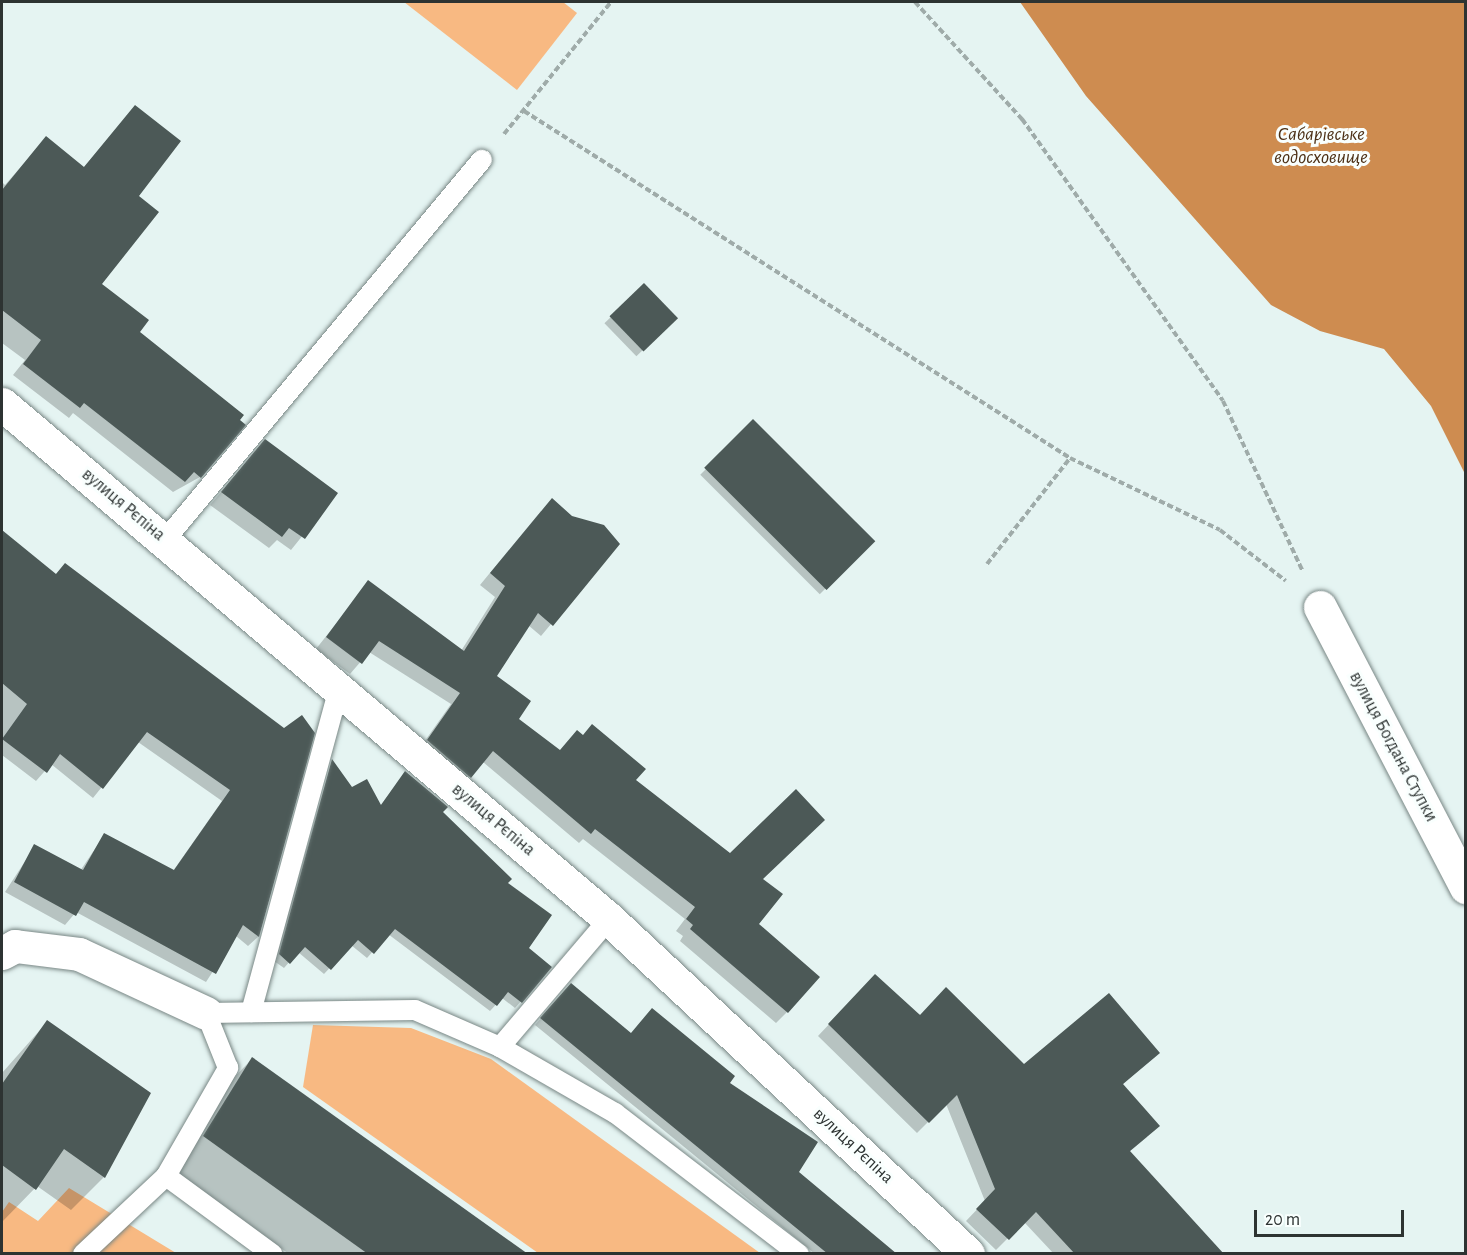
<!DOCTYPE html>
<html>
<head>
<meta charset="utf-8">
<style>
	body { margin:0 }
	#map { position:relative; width:1467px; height:1255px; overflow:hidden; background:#e5f4f2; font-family:"Alegreya Sans",sans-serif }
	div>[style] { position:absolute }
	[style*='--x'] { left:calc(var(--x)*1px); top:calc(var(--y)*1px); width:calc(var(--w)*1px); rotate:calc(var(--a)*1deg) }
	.green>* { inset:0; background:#f8b982 }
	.water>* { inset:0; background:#ce8c50 }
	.shadow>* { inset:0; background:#0003; transform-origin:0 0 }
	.building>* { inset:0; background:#4c5957; transform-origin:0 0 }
	.path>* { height:4px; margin-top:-2px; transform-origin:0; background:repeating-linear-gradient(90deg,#9faba9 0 6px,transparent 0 9px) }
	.roads { filter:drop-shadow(0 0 2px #798785) drop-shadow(0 0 2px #798785) }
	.service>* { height:20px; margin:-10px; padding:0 10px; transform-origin:10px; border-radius:10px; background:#fff }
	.minor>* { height:33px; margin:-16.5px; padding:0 16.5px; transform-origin:16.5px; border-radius:16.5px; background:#fff }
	span { translate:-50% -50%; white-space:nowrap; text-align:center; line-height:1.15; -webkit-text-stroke:6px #f9fffe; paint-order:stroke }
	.street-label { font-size:18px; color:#2d3332 }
	.water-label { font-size:20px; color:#4c3016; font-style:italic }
	.frame { position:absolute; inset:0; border:3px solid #2d3332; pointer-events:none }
	.scale { position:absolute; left:1254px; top:1210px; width:150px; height:27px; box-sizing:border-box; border:3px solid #2d3332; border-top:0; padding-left:8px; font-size:18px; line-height:21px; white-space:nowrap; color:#2d3332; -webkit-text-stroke:4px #f9fffe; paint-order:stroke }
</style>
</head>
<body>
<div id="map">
	<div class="green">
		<i style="clip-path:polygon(404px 2px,563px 2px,577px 13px,517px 90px)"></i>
		<i style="clip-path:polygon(313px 1025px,411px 1028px,491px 1059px,760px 1253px,538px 1253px,303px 1087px)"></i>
		<i style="clip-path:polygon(69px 1188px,176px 1253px,2px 1254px,2px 1212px,9px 1202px,38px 1221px)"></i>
	</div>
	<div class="water">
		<i style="clip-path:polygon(1020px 2px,1465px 2px,1465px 474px,1431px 406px,1384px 349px,1320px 331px,1271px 305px,1086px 96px)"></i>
	</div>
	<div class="shadow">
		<i style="clip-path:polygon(135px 107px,100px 284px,138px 332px,200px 477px,173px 492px,73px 413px,69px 418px,13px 375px,25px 360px,2px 343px,2px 182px,5px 185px,46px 138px,83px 168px)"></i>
		<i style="left:644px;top:285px;width:46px;height:55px;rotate:46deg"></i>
		<i style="left:754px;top:421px;width:169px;height:76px;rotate:45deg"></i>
		<i style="clip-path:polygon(265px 441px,336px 494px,291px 550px,277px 540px,269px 548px,210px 505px)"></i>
		<i style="clip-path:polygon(541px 511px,572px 517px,618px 544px,541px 636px,528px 625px,495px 677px,517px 719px,559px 752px,634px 780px,761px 879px,757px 924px,787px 1012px,776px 1023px,680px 941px,683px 936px,676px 931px,685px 919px,583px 839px,579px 843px,483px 762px,459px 787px,417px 752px,451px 704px,369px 652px,350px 674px,316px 649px,369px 582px,461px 651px,495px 597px,480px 585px)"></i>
		<i style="clip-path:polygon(2px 532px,55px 575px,65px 565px,284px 729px,313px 733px,258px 937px,248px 946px,236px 936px,206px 982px,76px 912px,65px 925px,5px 892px,35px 846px,80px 871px,105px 834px,173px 871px,222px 801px,138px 742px,93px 798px,51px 764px,36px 781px,2px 755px)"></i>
		<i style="clip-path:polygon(332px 761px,351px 789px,380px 806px,405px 773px,506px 883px,527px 948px,550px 968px,515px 1008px,502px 998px,490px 1011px,388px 934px,367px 958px,351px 945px,324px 974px,298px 952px,284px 968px,274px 961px)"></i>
		<i style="clip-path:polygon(864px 987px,1024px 1066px,1158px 1053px,1122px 1085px,1147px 1137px,1129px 1152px,1222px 1254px,1054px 1254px,1024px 1222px,996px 1250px,966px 1221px,985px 1201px,946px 1104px,917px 1133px,818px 1036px)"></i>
		<i style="clip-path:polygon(565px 991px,631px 1034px,727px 1084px,797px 1172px,895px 1254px,815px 1254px,535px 1025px)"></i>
		<i style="clip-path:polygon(47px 1022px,104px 1177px,71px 1210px,37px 1186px,2px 1222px,2px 1073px)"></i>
		<i style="clip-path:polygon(252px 1059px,526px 1254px,289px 1254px,171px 1170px,220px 1092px)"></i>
	</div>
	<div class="building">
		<i style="clip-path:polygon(135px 105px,181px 141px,139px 196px,159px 212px,102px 284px,149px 320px,140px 332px,244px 415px,240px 420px,246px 425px,201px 478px,194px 472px,185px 482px,84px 403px,80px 408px,23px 364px,41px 340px,2px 310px,2px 190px,46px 136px,84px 167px)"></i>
		<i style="left:644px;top:283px;width:49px;height:48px;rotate:46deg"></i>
		<i style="left:753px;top:419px;width:173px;height:69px;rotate:45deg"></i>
		<i style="clip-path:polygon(265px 439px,338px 493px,305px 539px,289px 528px,282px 537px,221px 492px)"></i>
		<i style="clip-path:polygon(552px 498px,572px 516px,604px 525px,620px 544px,553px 626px,538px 613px,497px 676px,531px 701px,519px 719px,560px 750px,577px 730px,583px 735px,592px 724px,646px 769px,636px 780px,730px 853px,796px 789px,825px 820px,763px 879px,783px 894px,759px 924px,820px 977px,788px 1013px,690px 929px,693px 925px,686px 919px,695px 907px,595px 829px,591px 834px,493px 751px,471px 778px,427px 740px,460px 693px,379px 641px,362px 664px,326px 637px,368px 580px,464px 651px,505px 586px,490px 573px)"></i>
		<i style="clip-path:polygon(2px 530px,56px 574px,65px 563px,284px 728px,302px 715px,315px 733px,259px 937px,243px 925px,216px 974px,84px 902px,76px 916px,14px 882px,34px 844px,83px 870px,104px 833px,174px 870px,230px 790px,147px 732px,103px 789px,60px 754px,47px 773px,2px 739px,27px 704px,2px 683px)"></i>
		<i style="clip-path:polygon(332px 759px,352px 787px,367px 779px,381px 805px,405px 771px,448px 807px,443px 812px,512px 879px,508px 883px,552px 915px,529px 948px,552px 967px,522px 1003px,508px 992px,497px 1006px,395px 929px,374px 954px,358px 940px,331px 970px,305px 947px,290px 964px,279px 954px)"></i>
		<i style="clip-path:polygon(875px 974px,920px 1015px,946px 987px,1024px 1064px,1109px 993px,1160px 1053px,1123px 1084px,1160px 1126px,1130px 1151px,1224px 1254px,1075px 1254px,1036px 1212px,1009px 1240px,976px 1209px,995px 1189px,957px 1095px,929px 1123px,828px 1024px)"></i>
		<i style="clip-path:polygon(571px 983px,631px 1033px,652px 1008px,735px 1076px,730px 1083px,818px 1142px,799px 1172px,897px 1254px,828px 1254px,540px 1018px)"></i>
		<i style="clip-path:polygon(47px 1020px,151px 1093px,105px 1178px,64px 1149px,36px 1190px,2px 1165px,2px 1084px)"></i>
		<i style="clip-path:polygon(252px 1057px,528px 1254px,368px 1254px,203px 1136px)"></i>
	</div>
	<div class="path">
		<i style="--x:915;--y:2;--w:159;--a:47.6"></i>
		<i style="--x:1022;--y:119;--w:346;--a:54.5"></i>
		<i style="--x:1223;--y:401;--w:187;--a:64.9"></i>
		<i style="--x:524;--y:111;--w:647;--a:32.44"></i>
		<i style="--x:1070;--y:458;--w:166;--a:25.6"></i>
		<i style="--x:1220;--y:530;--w:83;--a:37.7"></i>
		<i style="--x:504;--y:134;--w:170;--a:-51"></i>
		<i style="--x:987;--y:564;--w:135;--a:-51.9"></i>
	</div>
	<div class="roads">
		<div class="service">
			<i style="--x:165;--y:540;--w:495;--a:-50.2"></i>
			<i style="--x:251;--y:1012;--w:335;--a:-74.8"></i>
			<i style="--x:500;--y:1047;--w:168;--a:-49.6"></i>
			<i style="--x:166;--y:1176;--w:125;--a:-60.1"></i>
			<i style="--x:228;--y:1068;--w:59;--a:-111.8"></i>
			<i style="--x:206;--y:1013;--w:209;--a:-0.8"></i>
			<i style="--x:415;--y:1010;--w:93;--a:23.5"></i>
			<i style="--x:500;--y:1047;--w:133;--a:29.9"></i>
			<i style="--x:615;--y:1113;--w:232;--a:37.5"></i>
			<i style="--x:83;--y:1254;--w:114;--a:-43.2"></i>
			<i style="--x:166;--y:1176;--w:132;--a:36.3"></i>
		</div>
		<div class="minor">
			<i style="--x:2;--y:404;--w:796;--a:40.31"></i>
			<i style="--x:609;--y:919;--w:491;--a:43"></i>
			<i style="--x:1320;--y:607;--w:316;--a:62.5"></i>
			<i style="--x:2;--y:953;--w:15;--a:-28"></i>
			<i style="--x:15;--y:946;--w:64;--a:7.1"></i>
			<i style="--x:79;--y:954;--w:140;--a:24.9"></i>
		</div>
	</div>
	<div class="street-label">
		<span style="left:123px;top:505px;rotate:40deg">вулиця Рєпіна</span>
		<span style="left:1393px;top:747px;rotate:62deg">вулиця Богдана Ступки</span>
		<span style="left:493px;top:820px;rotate:40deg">вулиця Рєпіна</span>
		<span style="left:853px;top:1146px;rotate:43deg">вулиця Рєпіна</span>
	</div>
	<div class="water-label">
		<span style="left:1321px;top:146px">Сабарівське<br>водосховище</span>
	</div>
	<div class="frame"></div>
	<div class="scale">20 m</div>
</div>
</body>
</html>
